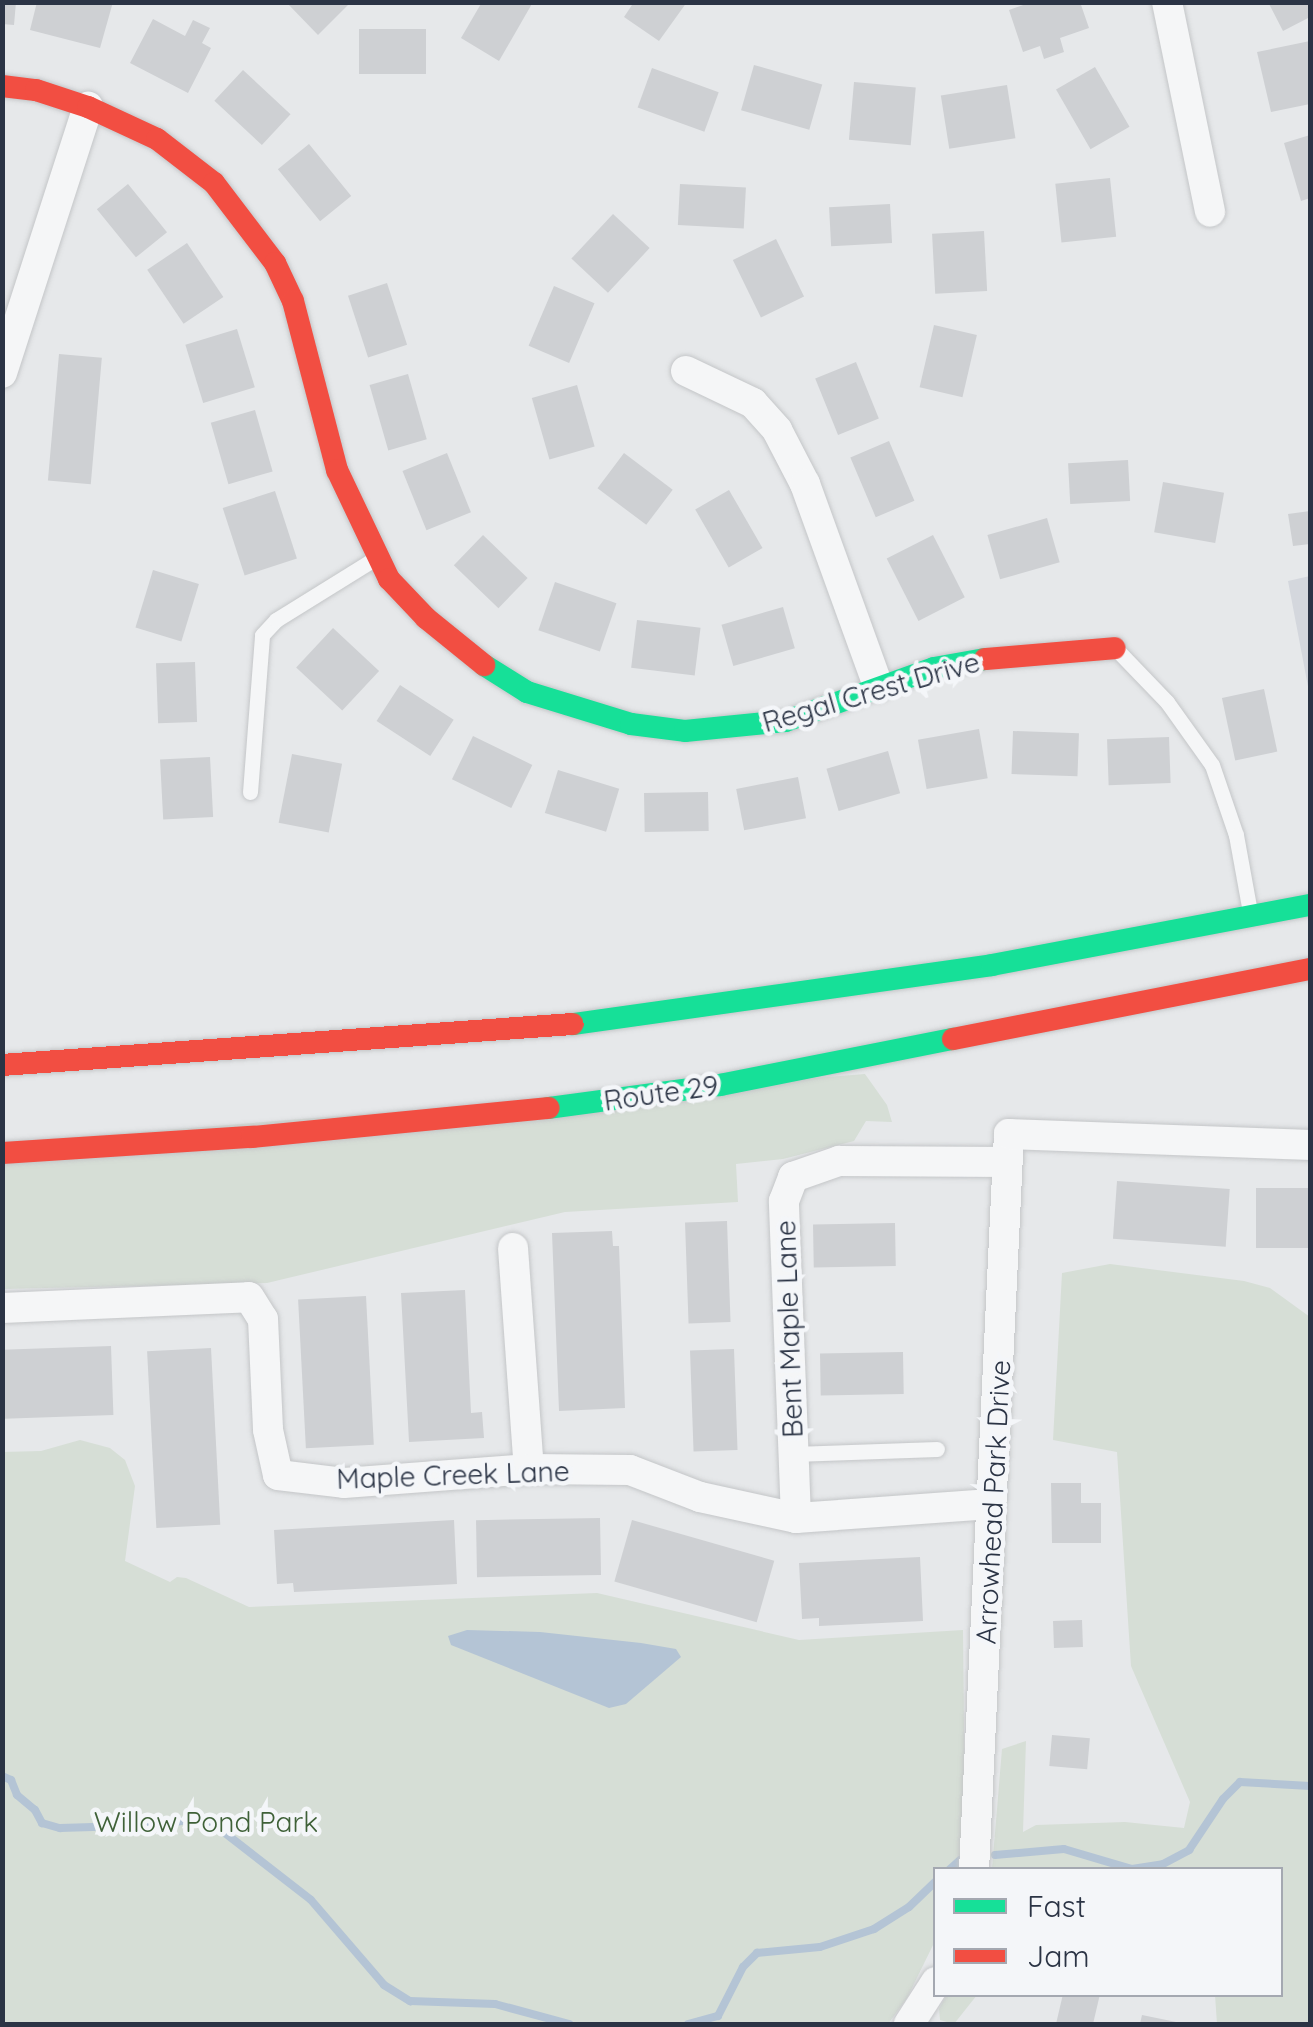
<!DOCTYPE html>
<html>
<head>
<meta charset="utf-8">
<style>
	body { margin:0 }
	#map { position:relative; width:1313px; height:2027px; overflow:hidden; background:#e6e8ea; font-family:Quicksand,sans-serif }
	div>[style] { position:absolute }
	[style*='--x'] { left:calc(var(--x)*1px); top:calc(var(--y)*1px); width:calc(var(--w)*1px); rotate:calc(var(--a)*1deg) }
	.built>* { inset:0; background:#d4d7dd }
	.green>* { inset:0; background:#d6ded6 }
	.water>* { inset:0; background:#b4c4d5 }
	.stream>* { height:8px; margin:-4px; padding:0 4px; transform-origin:4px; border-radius:4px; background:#b4c4d5 }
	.building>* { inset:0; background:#ced0d3; transform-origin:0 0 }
	.roads { filter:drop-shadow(0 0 2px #c4c6c8) drop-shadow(0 0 2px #c4c6c8) }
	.lane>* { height:15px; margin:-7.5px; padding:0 7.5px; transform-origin:7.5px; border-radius:7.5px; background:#f5f6f7 }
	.street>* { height:30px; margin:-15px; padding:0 15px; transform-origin:15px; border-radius:15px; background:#f5f6f7 }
	.fast>* { height:22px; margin:-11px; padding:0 11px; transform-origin:11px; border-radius:11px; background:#16e098 }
	.jam>* { height:22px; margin:-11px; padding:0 11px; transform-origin:11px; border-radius:11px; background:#f24e42 }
	span { translate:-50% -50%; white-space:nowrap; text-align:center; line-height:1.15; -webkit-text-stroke:9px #f4f6f9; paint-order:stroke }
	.street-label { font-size:28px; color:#2b3445 }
	.park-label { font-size:28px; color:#3f6138 }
	.frame { position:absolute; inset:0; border:5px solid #2b3445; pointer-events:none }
	.legend { position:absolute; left:933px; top:1867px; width:350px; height:130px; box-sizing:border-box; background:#f4f6f9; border:2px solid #a4a8b1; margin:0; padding:12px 18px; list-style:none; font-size:30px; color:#2b3445 }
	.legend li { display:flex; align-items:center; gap:20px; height:50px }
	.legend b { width:50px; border:2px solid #a4a8b1 }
</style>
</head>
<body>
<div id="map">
	<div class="built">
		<i style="clip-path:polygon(1310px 576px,1310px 697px,1288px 581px)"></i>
	</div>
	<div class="green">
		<i style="clip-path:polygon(865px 1074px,887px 1105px,892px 1122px,866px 1121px,854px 1141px,783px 1159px,736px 1164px,738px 1202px,565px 1212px,267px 1283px,3px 1289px,2px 1143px)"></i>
		<i style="clip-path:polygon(1110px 1264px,1244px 1281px,1270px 1288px,1310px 1317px,1310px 2024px,1217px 2024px,1215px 1995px,1280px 1994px,1280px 1870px,992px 1869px,1002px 1749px,1026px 1741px,1023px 1832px,1036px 1825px,1125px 1822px,1184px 1828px,1190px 1802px,1131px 1666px,1117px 1452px,1053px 1440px,1062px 1273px)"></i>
		<i style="clip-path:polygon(80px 1440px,110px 1448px,125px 1460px,135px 1486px,125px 1561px,170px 1582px,177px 1577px,186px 1578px,249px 1607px,597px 1593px,799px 1640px,963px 1630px,965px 1827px,960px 1869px,936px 1870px,935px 1941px,907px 1998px,888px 2024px,3px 2024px,2px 1452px,41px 1451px)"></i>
		<i style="clip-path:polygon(947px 1994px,977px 1994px,977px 1995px,954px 2024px,940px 2020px,939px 2009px)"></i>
	</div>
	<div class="water">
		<i style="clip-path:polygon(467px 1630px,540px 1632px,641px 1643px,676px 1649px,681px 1657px,626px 1704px,609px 1708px,451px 1645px,448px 1636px)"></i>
	</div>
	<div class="stream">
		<i style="--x:2;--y:1776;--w:10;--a:24"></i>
		<i style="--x:11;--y:1780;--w:16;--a:68"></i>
		<i style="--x:17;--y:1795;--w:23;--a:40"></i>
		<i style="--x:35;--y:1810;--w:15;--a:62"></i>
		<i style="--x:42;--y:1823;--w:19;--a:16"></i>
		<i style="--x:60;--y:1828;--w:99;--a:-1.7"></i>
		<i style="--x:159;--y:1825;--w:34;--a:-10"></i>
		<i style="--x:192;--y:1819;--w:25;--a:16"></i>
		<i style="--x:216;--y:1826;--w:120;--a:37.9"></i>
		<i style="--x:311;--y:1900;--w:112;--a:49.3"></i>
		<i style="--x:384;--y:1985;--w:31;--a:32"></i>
		<i style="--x:410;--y:2001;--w:85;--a:2"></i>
		<i style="--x:495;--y:2004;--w:77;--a:15.1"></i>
		<i style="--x:995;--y:1855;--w:69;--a:-5"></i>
		<i style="--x:1064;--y:1849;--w:71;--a:16.4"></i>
		<i style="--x:1132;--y:1869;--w:31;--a:-9"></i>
		<i style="--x:1163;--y:1864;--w:30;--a:-28"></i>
		<i style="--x:1189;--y:1850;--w:61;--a:-56.3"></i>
		<i style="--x:1223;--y:1799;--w:24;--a:-45"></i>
		<i style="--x:1240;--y:1782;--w:70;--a:3.3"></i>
		<i style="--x:949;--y:1870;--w:15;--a:-42"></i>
		<i style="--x:688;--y:2024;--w:31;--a:-15"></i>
		<i style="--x:718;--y:2016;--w:55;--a:-63"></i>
		<i style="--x:743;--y:1967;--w:20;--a:-45"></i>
		<i style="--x:757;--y:1953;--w:63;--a:-5.4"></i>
		<i style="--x:820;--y:1947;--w:57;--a:-18.4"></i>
		<i style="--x:874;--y:1929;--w:41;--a:-32.2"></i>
		<i style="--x:909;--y:1907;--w:37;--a:-44"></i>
	</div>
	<div class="building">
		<i style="clip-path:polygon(2px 2px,16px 2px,14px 25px,2px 24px)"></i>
		<i style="clip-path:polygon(37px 2px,113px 2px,100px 48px,30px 30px)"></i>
		<i style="clip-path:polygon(286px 2px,351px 2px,318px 35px)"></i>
		<i style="clip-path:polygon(482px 2px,533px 2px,499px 61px,461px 38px)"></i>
		<i style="clip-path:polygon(634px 2px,687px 2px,659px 41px,624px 17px)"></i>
		<i style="clip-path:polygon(1032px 2px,1080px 2px,1089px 28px,1060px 38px,1064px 52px,1044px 59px,1040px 46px,1023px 52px,1009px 10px)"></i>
		<i style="clip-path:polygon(1268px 2px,1310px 2px,1310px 17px,1283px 31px)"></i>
		<i style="clip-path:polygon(153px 19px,185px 36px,193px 20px,210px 28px,202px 43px,211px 48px,188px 93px,130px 63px)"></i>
		<i style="left:359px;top:29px;width:67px;height:45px"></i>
		<i style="clip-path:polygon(1310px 41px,1310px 104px,1271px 112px,1257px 52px)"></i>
		<i style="left:754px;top:65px;width:71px;height:47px;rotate:16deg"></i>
		<i style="left:1095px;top:67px;width:69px;height:45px;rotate:60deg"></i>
		<i style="left:652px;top:68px;width:71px;height:42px;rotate:20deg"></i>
		<i style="left:243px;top:70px;width:65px;height:42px;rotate:43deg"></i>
		<i style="left:854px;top:82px;width:62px;height:58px;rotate:5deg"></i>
		<i style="left:1007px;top:85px;width:54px;height:67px;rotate:81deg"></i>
		<i style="clip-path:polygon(1310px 135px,1310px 198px,1301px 201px,1284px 143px)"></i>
		<i style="left:309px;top:144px;width:67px;height:40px;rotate:51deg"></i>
		<i style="left:1110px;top:178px;width:59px;height:55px;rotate:84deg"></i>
		<i style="left:128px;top:184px;width:62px;height:40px;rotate:51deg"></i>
		<i style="left:680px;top:184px;width:66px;height:41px;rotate:3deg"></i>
		<i style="left:890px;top:204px;width:39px;height:61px;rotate:87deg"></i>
		<i style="left:613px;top:214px;width:50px;height:61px;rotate:43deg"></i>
		<i style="left:984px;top:231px;width:60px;height:52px;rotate:87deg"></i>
		<i style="left:776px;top:239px;width:64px;height:48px;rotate:64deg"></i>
		<i style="left:187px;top:243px;width:65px;height:48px;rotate:56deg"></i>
		<i style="left:387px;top:283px;width:65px;height:41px;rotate:72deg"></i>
		<i style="left:554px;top:286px;width:44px;height:65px;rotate:23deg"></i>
		<i style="left:934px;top:325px;width:44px;height:64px;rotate:13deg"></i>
		<i style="left:237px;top:329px;width:61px;height:54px;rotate:73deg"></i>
		<i style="left:59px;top:354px;width:43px;height:127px;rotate:5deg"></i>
		<i style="left:856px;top:362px;width:61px;height:44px;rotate:68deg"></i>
		<i style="left:408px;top:374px;width:68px;height:40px;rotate:74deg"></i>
		<i style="left:577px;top:385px;width:64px;height:47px;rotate:74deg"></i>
		<i style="left:255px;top:410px;width:64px;height:46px;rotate:74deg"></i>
		<i style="left:889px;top:441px;width:65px;height:42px;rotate:67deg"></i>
		<i style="left:447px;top:453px;width:64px;height:48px;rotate:68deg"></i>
		<i style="left:624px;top:453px;width:61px;height:44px;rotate:37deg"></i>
		<i style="left:1128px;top:460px;width:41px;height:60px;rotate:87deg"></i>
		<i style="left:1163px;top:482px;width:62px;height:51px;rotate:10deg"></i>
		<i style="left:729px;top:490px;width:67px;height:39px;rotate:60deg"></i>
		<i style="left:275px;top:491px;width:71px;height:55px;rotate:72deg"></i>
		<i style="clip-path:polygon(1310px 511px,1310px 544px,1293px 546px,1288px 514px)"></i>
		<i style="left:1047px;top:518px;width:46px;height:62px;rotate:74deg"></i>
		<i style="left:483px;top:535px;width:62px;height:42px;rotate:44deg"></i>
		<i style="left:933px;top:535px;width:70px;height:52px;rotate:63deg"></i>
		<i style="left:153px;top:570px;width:48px;height:60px;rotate:17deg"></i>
		<i style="left:555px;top:582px;width:65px;height:51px;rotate:19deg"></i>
		<i style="left:783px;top:607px;width:43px;height:64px;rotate:74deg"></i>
		<i style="left:637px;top:620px;width:64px;height:48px;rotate:7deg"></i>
		<i style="left:333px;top:628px;width:63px;height:54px;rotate:43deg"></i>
		<i style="left:195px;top:662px;width:60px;height:39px;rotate:88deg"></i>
		<i style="left:400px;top:685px;width:64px;height:43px;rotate:33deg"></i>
		<i style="left:1264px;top:689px;width:64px;height:43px;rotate:78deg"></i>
		<i style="left:979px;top:729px;width:50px;height:62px;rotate:80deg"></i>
		<i style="left:1013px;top:731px;width:66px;height:43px;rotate:2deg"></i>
		<i style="left:473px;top:736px;width:66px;height:48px;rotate:26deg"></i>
		<i style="left:1169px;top:737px;width:46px;height:62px;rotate:88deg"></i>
		<i style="left:888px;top:751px;width:44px;height:64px;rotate:74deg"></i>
		<i style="left:292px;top:754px;width:51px;height:70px;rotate:11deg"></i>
		<i style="left:210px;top:757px;width:60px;height:50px;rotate:87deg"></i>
		<i style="left:558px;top:770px;width:64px;height:45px;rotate:17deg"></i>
		<i style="left:798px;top:777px;width:42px;height:63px;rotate:79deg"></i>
		<i style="left:708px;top:792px;width:39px;height:64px;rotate:89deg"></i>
		<i style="left:1117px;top:1181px;width:113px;height:58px;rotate:4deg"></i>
		<i style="left:1310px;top:1188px;width:60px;height:54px;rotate:90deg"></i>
		<i style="left:727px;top:1221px;width:101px;height:42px;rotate:88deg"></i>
		<i style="left:895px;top:1223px;width:43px;height:82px;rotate:89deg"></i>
		<i style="clip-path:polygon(612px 1231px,613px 1246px,619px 1246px,625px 1408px,559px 1411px,552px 1233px)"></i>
		<i style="clip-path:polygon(465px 1290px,471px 1413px,482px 1412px,484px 1438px,409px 1442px,401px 1293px)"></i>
		<i style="left:366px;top:1296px;width:149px;height:68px;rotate:87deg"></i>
		<i style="left:111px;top:1346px;width:69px;height:109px;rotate:88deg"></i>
		<i style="left:211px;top:1348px;width:177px;height:64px;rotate:87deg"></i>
		<i style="left:734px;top:1349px;width:101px;height:44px;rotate:88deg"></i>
		<i style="left:903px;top:1352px;width:42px;height:83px;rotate:89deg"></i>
		<i style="clip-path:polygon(1051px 1483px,1081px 1483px,1081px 1503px,1101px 1503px,1101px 1543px,1052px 1543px)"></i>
		<i style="left:600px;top:1518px;width:57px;height:124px;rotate:89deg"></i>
		<i style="clip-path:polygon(454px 1520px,457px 1584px,294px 1592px,293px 1583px,277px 1584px,274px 1530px)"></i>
		<i style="left:632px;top:1520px;width:148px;height:64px;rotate:16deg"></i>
		<i style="clip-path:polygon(920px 1557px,923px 1621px,819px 1626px,819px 1618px,802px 1619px,799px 1563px)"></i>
		<i style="left:1082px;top:1620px;width:27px;height:29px;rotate:88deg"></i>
		<i style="left:1052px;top:1735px;width:38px;height:31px;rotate:5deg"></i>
		<i style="clip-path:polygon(1063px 1994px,1100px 1994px,1093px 2024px,1056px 2024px)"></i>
		<i style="clip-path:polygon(1142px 2015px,1181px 2023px,1181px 2024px,1140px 2024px)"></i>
	</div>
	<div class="roads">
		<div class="lane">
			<i style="--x:1117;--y:650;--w:72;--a:46.1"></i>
			<i style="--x:1167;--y:702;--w:77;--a:54.5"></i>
			<i style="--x:1212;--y:765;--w:74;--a:71.1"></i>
			<i style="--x:1236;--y:835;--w:78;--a:79.7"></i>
			<i style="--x:250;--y:792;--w:157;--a:-85.6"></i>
			<i style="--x:262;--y:635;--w:21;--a:-47"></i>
			<i style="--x:276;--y:620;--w:115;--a:-31.9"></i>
			<i style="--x:794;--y:1454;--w:143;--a:-2"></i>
		</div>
		<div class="street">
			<i style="--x:1167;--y:2;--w:214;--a:78.4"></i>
			<i style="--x:686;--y:371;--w:74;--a:25.5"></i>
			<i style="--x:753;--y:403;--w:36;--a:48"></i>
			<i style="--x:777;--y:430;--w:61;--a:62.6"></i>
			<i style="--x:805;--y:484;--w:215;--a:70.1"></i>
			<i style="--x:2;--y:373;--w:280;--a:-72.1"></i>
			<i style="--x:513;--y:1248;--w:222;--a:85.9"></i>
			<i style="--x:2;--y:1308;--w:247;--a:-2.5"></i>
			<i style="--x:249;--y:1297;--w:26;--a:58"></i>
			<i style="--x:263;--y:1319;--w:111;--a:87.4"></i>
			<i style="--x:268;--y:1430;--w:46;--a:77.5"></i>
			<i style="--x:278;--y:1475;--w:66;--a:6.9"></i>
			<i style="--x:344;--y:1483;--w:186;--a:-4.3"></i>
			<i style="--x:529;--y:1469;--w:101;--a:0.6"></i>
			<i style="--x:630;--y:1470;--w:75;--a:21.1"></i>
			<i style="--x:700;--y:1497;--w:98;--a:12.3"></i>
			<i style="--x:796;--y:1518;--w:195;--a:-4.1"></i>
			<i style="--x:796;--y:1518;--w:317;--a:-92.2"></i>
			<i style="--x:784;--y:1201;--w:26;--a:-69"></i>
			<i style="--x:793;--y:1177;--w:49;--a:-19.2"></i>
			<i style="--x:839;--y:1161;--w:168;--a:0.3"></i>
			<i style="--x:974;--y:1870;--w:737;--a:-87.28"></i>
			<i style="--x:1009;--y:1134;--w:301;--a:2.1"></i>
			<i style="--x:909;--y:2024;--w:50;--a:-57.3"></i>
		</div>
		<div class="fast">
			<i style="--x:484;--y:665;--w:51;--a:32.1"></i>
			<i style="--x:527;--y:692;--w:109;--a:17.1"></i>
			<i style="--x:631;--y:724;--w:54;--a:7.4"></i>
			<i style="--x:685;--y:731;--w:101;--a:-5.7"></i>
			<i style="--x:786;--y:721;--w:157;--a:-19.7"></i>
			<i style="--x:934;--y:668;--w:52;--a:-10"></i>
			<i style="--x:573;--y:1024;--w:423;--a:-8"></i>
			<i style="--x:992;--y:965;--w:324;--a:-10.7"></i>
			<i style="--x:549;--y:1108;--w:173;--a:-7.7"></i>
			<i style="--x:720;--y:1085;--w:237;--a:-11.2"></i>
		</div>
		<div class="jam">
			<i style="--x:2;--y:86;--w:34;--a:7"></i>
			<i style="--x:36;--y:90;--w:55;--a:18.1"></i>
			<i style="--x:88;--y:107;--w:76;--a:24.9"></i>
			<i style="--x:157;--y:139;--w:72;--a:37.7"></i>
			<i style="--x:214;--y:183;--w:101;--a:52.7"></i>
			<i style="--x:275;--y:263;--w:42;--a:64.7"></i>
			<i style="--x:293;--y:301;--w:175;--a:75.4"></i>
			<i style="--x:337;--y:470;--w:121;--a:64.5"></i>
			<i style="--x:389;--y:579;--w:54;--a:46.5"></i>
			<i style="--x:426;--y:618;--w:75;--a:39"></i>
			<i style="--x:985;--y:659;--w:130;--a:-4.8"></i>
			<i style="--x:953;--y:1039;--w:364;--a:-11.1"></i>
			<i style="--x:2;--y:1065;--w:572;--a:-4.11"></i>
			<i style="--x:2;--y:1153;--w:251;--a:-3.7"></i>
			<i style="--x:252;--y:1137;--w:298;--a:-5.6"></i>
		</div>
	</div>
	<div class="street-label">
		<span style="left:871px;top:692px;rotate:-16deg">Regal Crest Drive</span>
		<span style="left:661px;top:1093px;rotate:-8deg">Route 29</span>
		<span style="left:789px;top:1329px;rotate:-92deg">Bent Maple Lane</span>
		<span style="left:453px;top:1475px;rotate:-2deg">Maple Creek Lane</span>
		<span style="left:993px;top:1502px;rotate:-87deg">Arrowhead Park Drive</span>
	</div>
	<div class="park-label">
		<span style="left:206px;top:1822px">Willow Pond Park</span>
	</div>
	<div class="frame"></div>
	<ul class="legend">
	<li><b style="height:12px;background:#16e098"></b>Fast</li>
	<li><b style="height:12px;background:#f24e42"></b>Jam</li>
	</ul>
</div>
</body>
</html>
